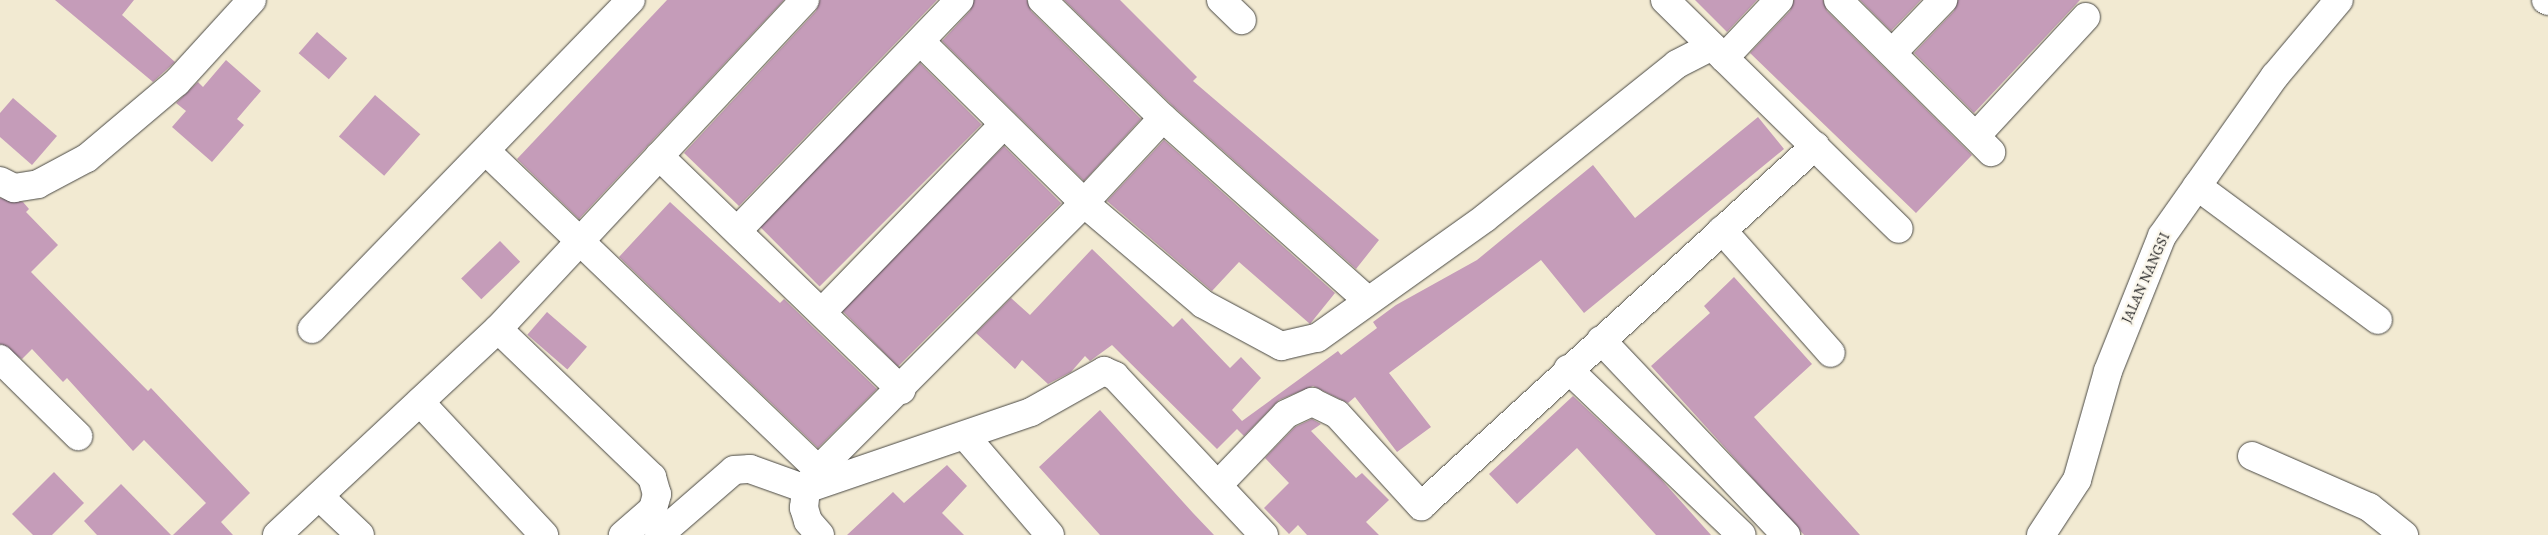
<!DOCTYPE html>
<html>
<head>
<meta charset="utf-8">
<style>
	body { margin:0 }
	#map { position:relative; width:2548px; height:535px; overflow:hidden; background:#f2ead2; font-family:Alegreya,serif }
	div>[style] { position:absolute }
	[style*='--x'] { left:calc(var(--x)*1px); top:calc(var(--y)*1px); width:calc(var(--w)*1px); rotate:calc(var(--a)*1deg) }
	.building>* { inset:0; background:#c59cb9; transform-origin:0 0 }
	.roads { filter:drop-shadow(0 0 1px #494844) drop-shadow(0 0 1px #494844) }
	.minor>* { height:28px; margin:-14px; padding:0 14px; transform-origin:14px; border-radius:14px; background:#fff }
	span { translate:-50% -50%; white-space:nowrap; text-align:center; line-height:1.15; -webkit-text-stroke:4.5px #fbf7ec; paint-order:stroke }
	.street-label { font-size:15px; color:#2b2b2b }
</style>
</head>
<body>
<div id="map">
	<div class="building">
		<i style="clip-path:polygon(55px 0,134px 0,122px 15px,175px 62px,153px 82px)"></i>
		<i style="clip-path:polygon(667px 0,784px 0,579px 219px,517px 159px)"></i>
		<i style="clip-path:polygon(820px 0,937px 0,739px 206px,684px 153px,816px 11px)"></i>
		<i style="clip-path:polygon(974px 0,1027px 0,1031px 11px,1141px 119px,1084px 181px,942px 41px,970px 11px)"></i>
		<i style="clip-path:polygon(1064px 0,1120px 0,1197px 77px,1193px 81px,1379px 240px,1356px 269px,1174px 107px)"></i>
		<i style="clip-path:polygon(1695px 0,1757px 0,1727px 32px)"></i>
		<i style="clip-path:polygon(1794px 0,1823px 0,1827px 11px,1972px 155px,1916px 213px,1750px 53px,1790px 11px)"></i>
		<i style="clip-path:polygon(1860px 0,1921px 0,1891px 31px)"></i>
		<i style="clip-path:polygon(1958px 0,2080px 0,1974px 113px,1914px 53px,1954px 11px)"></i>
		<i style="left:317px;top:32px;width:40px;height:28px;rotate:41deg"></i>
		<i style="clip-path:polygon(226px 60px,261px 91px,237px 119px,244px 125px,212px 162px,172px 127px,186px 111px,176px 103px,198px 82px,203px 87px)"></i>
		<i style="left:920px;top:63px;width:87px;height:229px;rotate:45deg"></i>
		<i style="left:375px;top:95px;width:60px;height:55px;rotate:41deg"></i>
		<i style="clip-path:polygon(13px 98px,57px 136px,32px 165px,0 137px,0 113px)"></i>
		<i style="clip-path:polygon(1758px 117px,1784px 149px,1584px 313px,1541px 260px,1389px 373px,1431px 427px,1397px 452px,1355px 397px,1348px 403px,1313px 386px,1279px 400px,1244px 436px,1237px 429px,1217px 449px,1112px 345px,1090px 361px,1085px 356px,1071px 372px,1048px 384px,1022px 360px,1015px 369px,976px 333px,1011px 298px,1030px 315px,1092px 249px,1173px 327px,1182px 318px,1230px 368px,1241px 357px,1261px 378px,1232px 410px,1242px 421px,1338px 351px,1341px 355px,1377px 328px,1373px 322px,1396px 305px,1477px 260px,1593px 165px,1635px 218px)"></i>
		<i style="clip-path:polygon(1164px 140px,1335px 293px,1310px 324px,1239px 262px,1212px 291px,1107px 201px)"></i>
		<i style="left:1004px;top:146px;width:81px;height:231px;rotate:45deg"></i>
		<i style="clip-path:polygon(0 198px,23px 202px,29px 209px,26px 212px,58px 245px,31px 272px,148px 391px,151px 388px,250px 493px,221px 522px,233px 535px,173px 535px,206px 503px,144px 440px,133px 451px,67px 378px,63px 382px,32px 349px,22px 359px,0 344px)"></i>
		<i style="clip-path:polygon(670px 202px,780px 303px,784px 299px,877px 389px,818px 448px,619px 257px)"></i>
		<i style="left:500px;top:241px;width:29px;height:54px;rotate:46deg"></i>
		<i style="clip-path:polygon(1734px 277px,1812px 364px,1754px 417px,1860px 535px,1804px 535px,1651px 366px,1710px 313px,1704px 306px)"></i>
		<i style="left:547px;top:312px;width:53px;height:30px;rotate:41deg"></i>
		<i style="clip-path:polygon(1573px 396px,1660px 478px,1711px 535px,1656px 535px,1577px 448px,1517px 504px,1489px 474px)"></i>
		<i style="clip-path:polygon(1100px 410px,1193px 513px,1214px 535px,1100px 535px,1039px 467px)"></i>
		<i style="clip-path:polygon(1312px 419px,1321px 424px,1311px 431px,1356px 478px,1362px 473px,1389px 500px,1366px 522px,1379px 535px,1307px 535px,1298px 525px,1289px 534px,1264px 508px,1289px 483px,1265px 458px,1295px 427px)"></i>
		<i style="clip-path:polygon(947px 465px,967px 486px,942px 513px,964px 535px,847px 535px,893px 492px,904px 503px)"></i>
		<i style="clip-path:polygon(54px 472px,84px 503px,52px 535px,33px 535px,12px 514px)"></i>
		<i style="clip-path:polygon(121px 484px,171px 535px,97px 535px,84px 521px)"></i>
	</div>
	<div class="roads">
		<div class="minor">
			<i style="--x:1042;--y:0;--w:169;--a:44.3"></i>
			<i style="--x:1163;--y:118;--w:273;--a:41.7"></i>
			<i style="--x:1221;--y:0;--w:29;--a:44"></i>
			<i style="--x:1665;--y:0;--w:327;--a:44.4"></i>
			<i style="--x:1838;--y:0;--w:216;--a:44.8"></i>
			<i style="--x:2546;--y:0;--w:2;--a:27"></i>
			<i style="--x:922;--y:43;--w:228;--a:44.6"></i>
			<i style="--x:1084;--y:203;--w:156;--a:40.3"></i>
			<i style="--x:1203;--y:304;--w:89;--a:28.3"></i>
			<i style="--x:1281;--y:346;--w:37;--a:-13"></i>
			<i style="--x:1317;--y:338;--w:206;--a:-35.5"></i>
			<i style="--x:1485;--y:218;--w:246;--a:-38.7"></i>
			<i style="--x:1677;--y:64;--w:39;--a:-27"></i>
			<i style="--x:1892;--y:53;--w:74;--a:-46.1"></i>
			<i style="--x:1724;--y:58;--w:80;--a:-46.5"></i>
			<i style="--x:1976;--y:136;--w:162;--a:-47.3"></i>
			<i style="--x:488;--y:153;--w:458;--a:43.8"></i>
			<i style="--x:659;--y:156;--w:337;--a:44"></i>
			<i style="--x:0;--y:181;--w:16;--a:27"></i>
			<i style="--x:14;--y:188;--w:24;--a:-9"></i>
			<i style="--x:38;--y:184;--w:55;--a:-28"></i>
			<i style="--x:87;--y:158;--w:118;--a:-40.2"></i>
			<i style="--x:177;--y:82;--w:111;--a:-47.6"></i>
			<i style="--x:2197;--y:186;--w:225;--a:36.5"></i>
			<i style="--x:739;--y:229;--w:318;--a:-46.1"></i>
			<i style="--x:1722;--y:230;--w:164;--a:48.5"></i>
			<i style="--x:823;--y:311;--w:260;--a:-45.9"></i>
			<i style="--x:312;--y:329;--w:458;--a:-45.9"></i>
			<i style="--x:498;--y:329;--w:214;--a:43.9"></i>
			<i style="--x:652;--y:477;--w:18;--a:74"></i>
			<i style="--x:657;--y:494;--w:16;--a:105"></i>
			<i style="--x:653;--y:509;--w:40;--a:139"></i>
			<i style="--x:1601;--y:340;--w:269;--a:46.5"></i>
			<i style="--x:0;--y:359;--w:110;--a:44.6"></i>
			<i style="--x:1568;--y:369;--w:240;--a:43.7"></i>
			<i style="--x:420;--y:402;--w:182;--a:47"></i>
			<i style="--x:966;--y:437;--w:129;--a:49.4"></i>
			<i style="--x:2252;--y:456;--w:128;--a:23.6"></i>
			<i style="--x:2369;--y:507;--w:45;--a:38.7"></i>
			<i style="--x:1218;--y:485;--w:98;--a:-46.2"></i>
			<i style="--x:1286;--y:414;--w:29;--a:-25"></i>
			<i style="--x:1312;--y:402;--w:28;--a:26"></i>
			<i style="--x:1337;--y:414;--w:125;--a:47.6"></i>
			<i style="--x:1421;--y:506;--w:534;--a:-42.42"></i>
			<i style="--x:320;--y:497;--w:55;--a:43.5"></i>
			<i style="--x:277;--y:535;--w:302;--a:-43"></i>
			<i style="--x:498;--y:329;--w:450;--a:-47"></i>
			<i style="--x:659;--y:535;--w:99;--a:-40.9"></i>
			<i style="--x:734;--y:470;--w:16;--a:-4"></i>
			<i style="--x:750;--y:469;--w:59;--a:19.7"></i>
			<i style="--x:806;--y:489;--w:238;--a:-18.9"></i>
			<i style="--x:1031;--y:412;--w:84;--a:-29.3"></i>
			<i style="--x:1104;--y:371;--w:12;--a:24"></i>
			<i style="--x:1115;--y:376;--w:218;--a:46.9"></i>
			<i style="--x:820;--y:535;--w:18;--a:-131"></i>
			<i style="--x:808;--y:521;--w:14;--a:-107"></i>
			<i style="--x:804;--y:508;--w:19;--a:-84"></i>
			<i style="--x:806;--y:489;--w:22;--a:-58"></i>
			<i style="--x:818;--y:470;--w:377;--a:-45.1"></i>
			<i style="--x:1084;--y:203;--w:116;--a:-47.1"></i>
			<i style="--x:2041;--y:535;--w:66;--a:-56.8"></i>
			<i style="--x:2077;--y:480;--w:113;--a:-74.1"></i>
			<i style="--x:2108;--y:371;--w:145;--a:-68.2"></i>
			<i style="--x:2162;--y:236;--w:196;--a:-54.8"></i>
			<i style="--x:2275;--y:76;--w:99;--a:-49.9"></i>
		</div>
	</div>
	<div class="street-label">
		<span style="left:2146px;top:278px;rotate:-66deg">JALAN NANGSI</span>
	</div>
</div>
</body>
</html>
